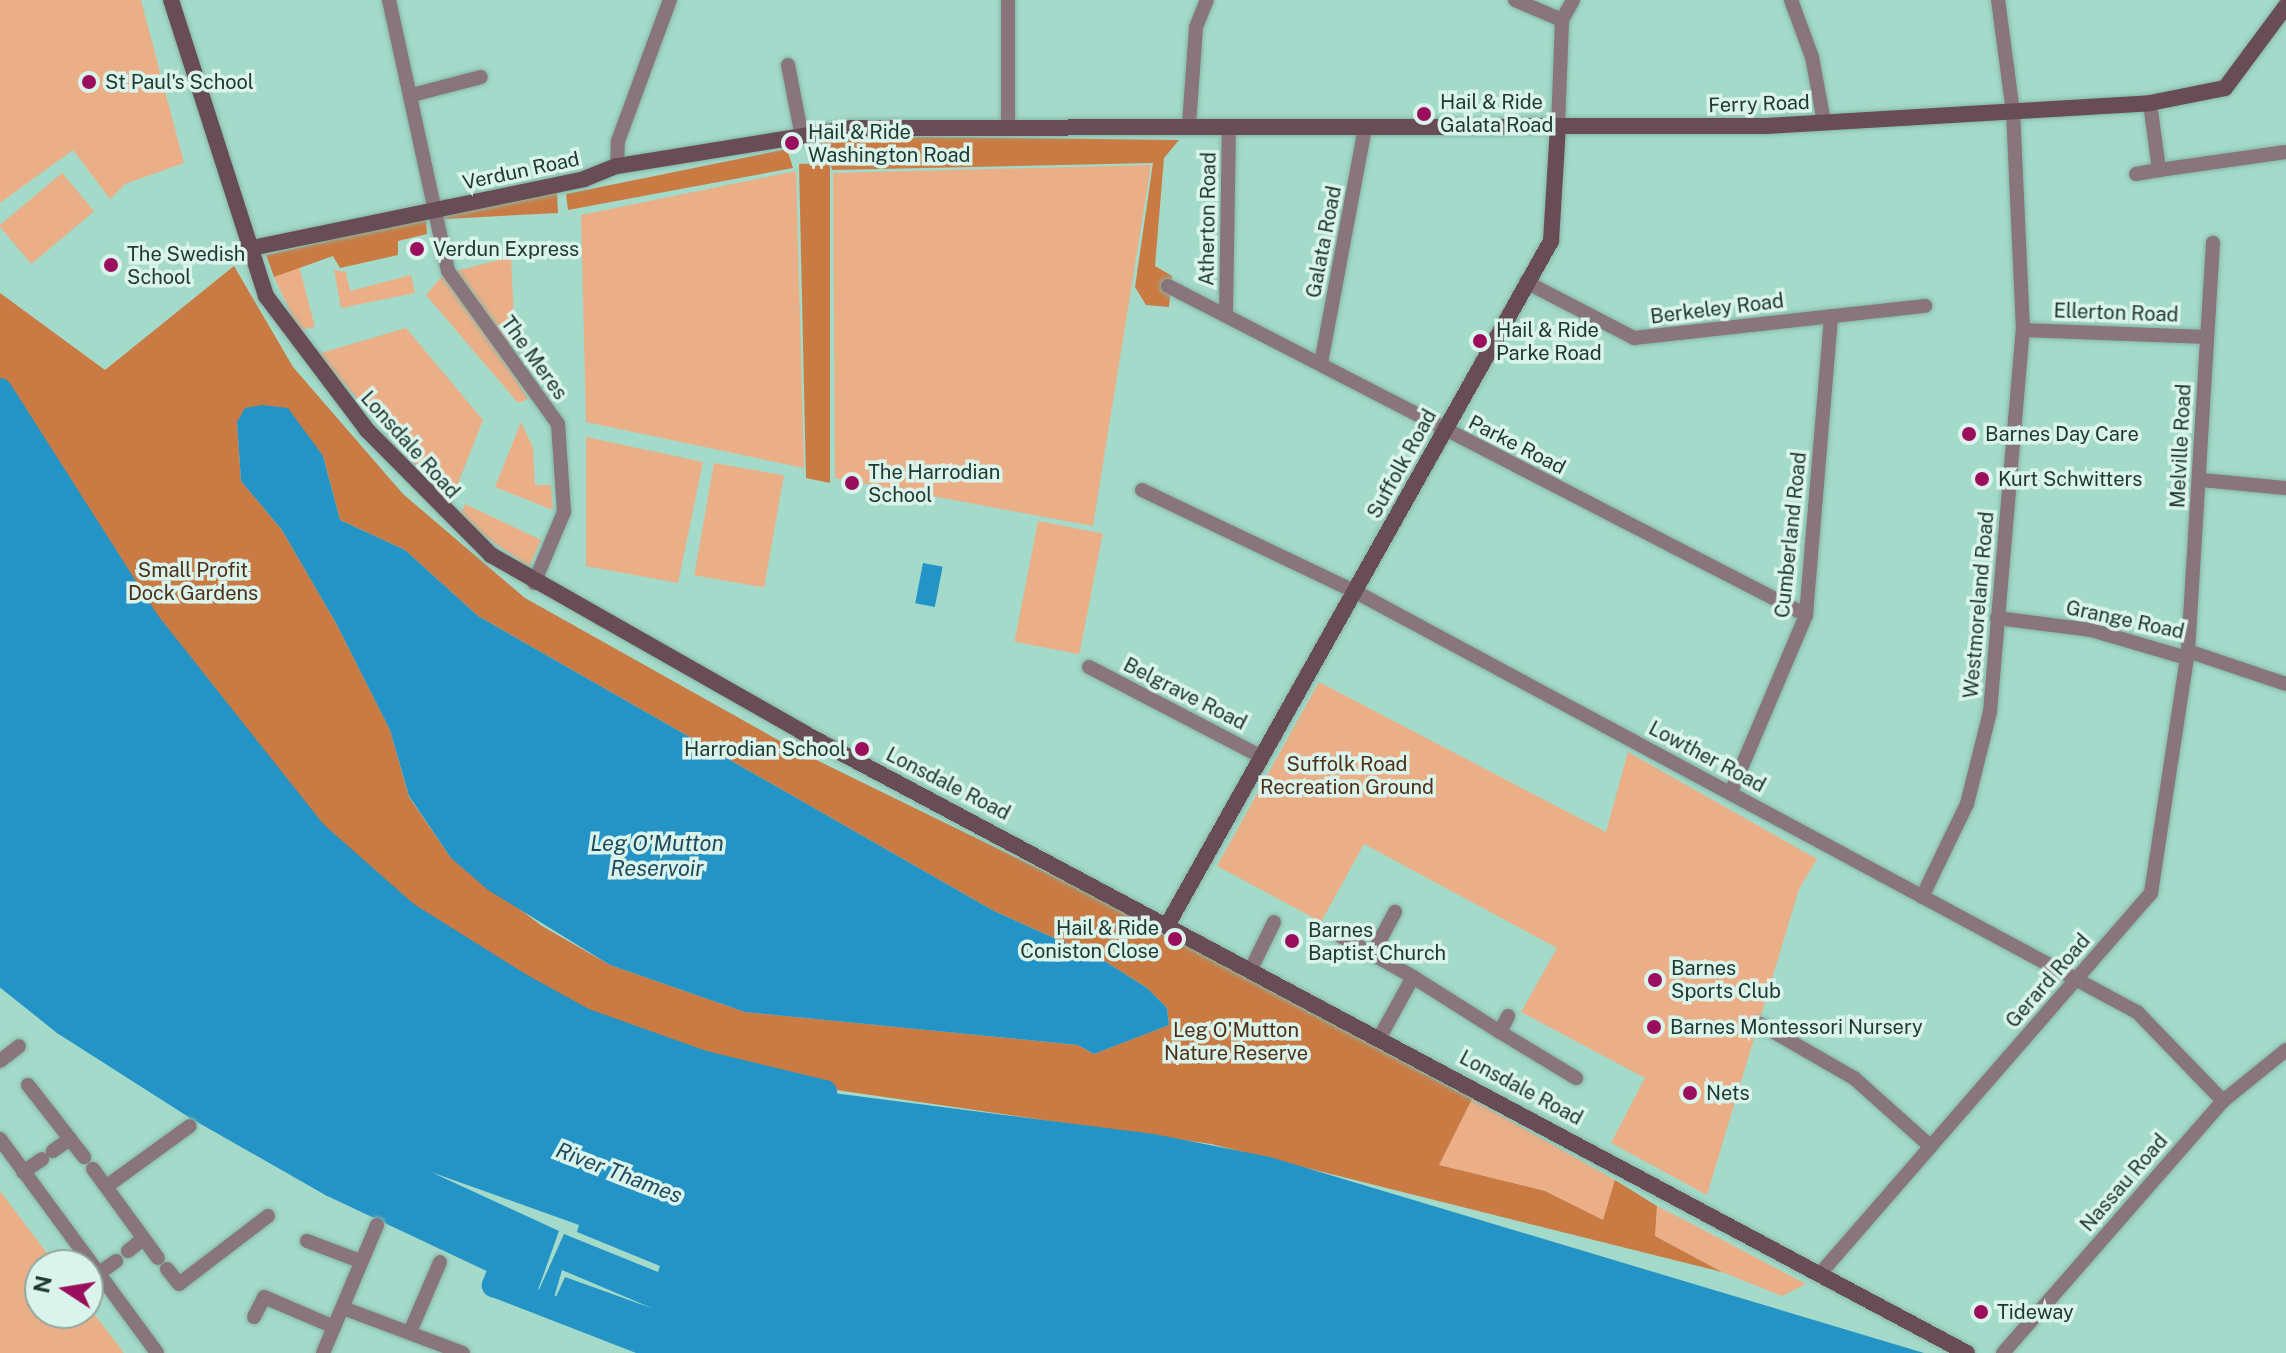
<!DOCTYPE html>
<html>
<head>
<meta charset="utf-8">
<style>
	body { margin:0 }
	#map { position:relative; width:2286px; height:1353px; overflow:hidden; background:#a4daca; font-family:"Public Sans",sans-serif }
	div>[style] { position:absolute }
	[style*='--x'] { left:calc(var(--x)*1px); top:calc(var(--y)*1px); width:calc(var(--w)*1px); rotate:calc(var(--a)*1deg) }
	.green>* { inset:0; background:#ebaf87; transform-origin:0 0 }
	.forest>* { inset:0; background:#ca7b43; transform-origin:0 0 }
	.water>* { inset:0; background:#2493c6; transform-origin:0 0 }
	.pier>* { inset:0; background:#a4daca }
	.river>* { height:24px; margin:-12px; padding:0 12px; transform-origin:12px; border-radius:12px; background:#2493c6 }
	.roads { filter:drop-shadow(0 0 2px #87b6a8) drop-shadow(0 0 2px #87b6a8) }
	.street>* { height:14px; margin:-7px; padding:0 7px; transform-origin:7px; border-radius:7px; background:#89757c }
	.secondary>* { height:16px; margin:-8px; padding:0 8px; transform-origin:8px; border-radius:8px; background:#684c56 }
	.dots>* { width:22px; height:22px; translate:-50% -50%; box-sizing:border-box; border:4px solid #daf4ec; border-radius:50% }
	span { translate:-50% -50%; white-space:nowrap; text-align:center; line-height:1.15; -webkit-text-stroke:7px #daf4ec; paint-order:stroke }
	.poi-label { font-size:20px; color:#213730 }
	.left { translate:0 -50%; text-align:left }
	.right { translate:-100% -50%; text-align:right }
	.street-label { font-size:20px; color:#213730 }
	.park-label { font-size:20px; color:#4f2e17 }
	.water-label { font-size:22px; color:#1e495f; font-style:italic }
	.north { position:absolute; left:24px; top:1249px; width:80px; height:80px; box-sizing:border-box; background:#daf4ec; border:2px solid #90a8a1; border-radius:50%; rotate:282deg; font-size:22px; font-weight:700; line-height:32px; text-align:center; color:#213730 }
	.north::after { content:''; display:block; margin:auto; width:28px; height:36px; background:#9b0d5d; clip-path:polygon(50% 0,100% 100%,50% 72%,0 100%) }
</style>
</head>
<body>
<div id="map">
	<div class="green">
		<i style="clip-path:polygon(0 0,141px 0,184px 163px,125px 184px,110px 199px,73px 150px,0 203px)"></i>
		<i style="clip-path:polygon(1151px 165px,1093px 526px,835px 478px,833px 173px)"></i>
		<i style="clip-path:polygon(796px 171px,804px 468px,586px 422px,581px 215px)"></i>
		<i style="left:62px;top:173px;width:50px;height:82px;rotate:50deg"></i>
		<i style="clip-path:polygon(511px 257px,515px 340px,500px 352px,528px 399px,518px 403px,426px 295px,444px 274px)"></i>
		<i style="clip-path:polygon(299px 266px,315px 327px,299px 330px,274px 277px)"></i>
		<i style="clip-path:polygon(334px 270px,346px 272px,350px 291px,411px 275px,415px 293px,341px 308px)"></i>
		<i style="clip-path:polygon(406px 328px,483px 420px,450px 504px,318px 354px)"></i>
		<i style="clip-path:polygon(521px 422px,533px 448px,535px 485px,551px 485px,553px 510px,495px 487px)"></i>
		<i style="clip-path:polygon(586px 437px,703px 462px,678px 583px,586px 566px)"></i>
		<i style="left:714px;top:463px;width:71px;height:114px;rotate:10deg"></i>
		<i style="clip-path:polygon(465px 504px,541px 540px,529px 567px,459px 518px)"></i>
		<i style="left:1038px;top:521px;width:66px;height:123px;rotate:11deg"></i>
		<i style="clip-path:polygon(1319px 682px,1606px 832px,1628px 752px,1817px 859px,1799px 889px,1707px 1195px,1611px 1143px,1645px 1078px,1521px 1012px,1557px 948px,1364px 844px,1321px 922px,1217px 866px)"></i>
		<i style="clip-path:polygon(1472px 1099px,1615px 1180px,1604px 1221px,1545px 1191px,1438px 1165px)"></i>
		<i style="clip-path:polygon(0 1191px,56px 1265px,40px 1265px,40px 1313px,88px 1313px,88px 1306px,124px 1353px,0 1353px)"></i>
		<i style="clip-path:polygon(1657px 1206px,1700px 1228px,1806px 1284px,1782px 1296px,1722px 1272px,1655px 1236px)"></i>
	</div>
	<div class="forest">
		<i style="clip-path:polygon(844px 136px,1179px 140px,1164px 158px,1155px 266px,1172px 276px,1169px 307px,1146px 305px,1135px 287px,1153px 163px,832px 170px,830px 161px,810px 155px,812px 145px)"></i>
		<i style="clip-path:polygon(787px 149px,793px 168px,568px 210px,566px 194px)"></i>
		<i style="clip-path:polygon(830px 163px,830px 483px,806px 478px,799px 164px)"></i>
		<i style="left:557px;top:193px;width:20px;height:118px;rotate:87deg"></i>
		<i style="clip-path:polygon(426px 218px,427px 234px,398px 241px,398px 255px,340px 268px,333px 256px,274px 277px,266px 255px)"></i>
		<i style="clip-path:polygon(evenodd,234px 266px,293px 367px,403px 494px,525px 598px,796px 750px,1107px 902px,1472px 1099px,1439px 1165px,1545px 1191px,1603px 1220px,1615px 1180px,1657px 1206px,1655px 1236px,1722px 1272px,1211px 1144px,767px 1080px,584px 1020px,465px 954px,314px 832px,225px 725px,147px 621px,0 390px,0 293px,105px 370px,234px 266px,237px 422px,323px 456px,340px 520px,405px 550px,478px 616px,994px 911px,1103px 960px,1147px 988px,1167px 1008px,1169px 1025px,1094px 1054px,1078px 1045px,745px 1012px,610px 965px,542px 926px,451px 858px,409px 797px,390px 730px,336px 623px,282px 530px,241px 481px,237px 422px)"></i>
	</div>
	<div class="water">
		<i style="clip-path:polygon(0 390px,147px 621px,314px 832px,407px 914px,584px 1020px,705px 1063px,825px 1092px,1154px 1134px,1270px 1157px,1924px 1353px,710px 1353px,700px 1346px,697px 1353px,669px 1353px,494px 1285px,502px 1265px,332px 1185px,197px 1108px,65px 1024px,0 972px)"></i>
		<i style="clip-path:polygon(262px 405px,288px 408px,323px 456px,340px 520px,405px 550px,478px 616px,994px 911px,1103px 960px,1147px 988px,1167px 1008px,1169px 1025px,1094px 1054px,1078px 1045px,745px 1012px,610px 965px,488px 890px,451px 858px,409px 796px,390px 730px,336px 623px,282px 530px,241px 481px,237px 422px,245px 408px)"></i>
		<i style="left:923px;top:563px;width:20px;height:41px;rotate:11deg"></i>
	</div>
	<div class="pier">
		<i style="clip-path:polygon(431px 1172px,579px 1225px,577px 1232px,660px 1266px,658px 1272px,564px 1234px,534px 1301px,559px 1231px)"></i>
		<i style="clip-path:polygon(562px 1270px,654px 1309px,565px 1277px,551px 1308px)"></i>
	</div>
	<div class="river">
		<i style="--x:0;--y:390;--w:274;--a:57.5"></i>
		<i style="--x:147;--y:621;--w:269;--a:51.6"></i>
		<i style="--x:314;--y:832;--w:124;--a:41.4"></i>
		<i style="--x:407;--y:914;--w:138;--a:32"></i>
		<i style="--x:524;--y:987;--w:68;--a:28.8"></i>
		<i style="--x:584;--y:1020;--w:128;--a:19.6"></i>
		<i style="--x:705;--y:1063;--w:123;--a:13.6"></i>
		<i style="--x:825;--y:1092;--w:30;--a:82"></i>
		<i style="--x:0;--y:972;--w:83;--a:38.7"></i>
		<i style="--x:65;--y:1024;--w:156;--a:32.5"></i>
		<i style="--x:197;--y:1108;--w:155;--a:29.7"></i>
		<i style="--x:332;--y:1185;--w:188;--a:25.2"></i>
		<i style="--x:502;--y:1265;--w:22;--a:112"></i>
		<i style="--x:494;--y:1285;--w:188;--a:21.2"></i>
		<i style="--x:697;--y:1353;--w:8;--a:-67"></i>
		<i style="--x:700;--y:1346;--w:12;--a:35"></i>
	</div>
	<div class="roads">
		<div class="street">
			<i style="--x:389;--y:0;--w:277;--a:77.7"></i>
			<i style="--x:448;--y:271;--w:188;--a:54.3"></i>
			<i style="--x:558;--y:424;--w:88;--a:86.1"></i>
			<i style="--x:564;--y:512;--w:77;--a:112.9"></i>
			<i style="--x:1515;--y:0;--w:51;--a:23.1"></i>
			<i style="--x:1791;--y:0;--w:61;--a:69.8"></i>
			<i style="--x:1812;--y:57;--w:66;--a:79.5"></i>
			<i style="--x:788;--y:65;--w:73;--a:79"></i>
			<i style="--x:412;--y:95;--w:71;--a:-14.6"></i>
			<i style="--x:2150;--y:103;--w:68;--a:82.3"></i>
			<i style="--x:2159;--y:170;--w:128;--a:-8.1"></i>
			<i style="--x:1189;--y:125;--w:98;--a:-85.9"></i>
			<i style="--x:1196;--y:27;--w:29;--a:-68"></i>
			<i style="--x:1008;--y:126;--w:126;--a:-90"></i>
			<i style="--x:1558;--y:126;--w:106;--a:-87.8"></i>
			<i style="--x:1562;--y:20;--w:23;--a:-61"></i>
			<i style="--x:617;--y:166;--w:25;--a:-88"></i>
			<i style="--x:618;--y:141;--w:150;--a:-69.8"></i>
			<i style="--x:2136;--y:174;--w:23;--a:-10"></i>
			<i style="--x:1526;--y:282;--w:122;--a:27.4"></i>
			<i style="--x:1634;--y:338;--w:293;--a:-6.3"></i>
			<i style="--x:1168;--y:286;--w:718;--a:27.28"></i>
			<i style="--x:1226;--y:313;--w:187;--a:-89.1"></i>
			<i style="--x:2023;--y:330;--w:184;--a:2.2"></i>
			<i style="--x:1321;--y:363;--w:238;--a:-79.4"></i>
			<i style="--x:2201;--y:480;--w:85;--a:5.4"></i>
			<i style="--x:1142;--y:490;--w:235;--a:25.5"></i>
			<i style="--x:1354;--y:591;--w:889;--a:28.27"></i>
			<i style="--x:2137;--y:1012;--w:124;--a:46"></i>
			<i style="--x:1997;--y:618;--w:95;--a:7.3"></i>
			<i style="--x:2091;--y:630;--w:100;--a:16.3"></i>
			<i style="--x:2188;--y:651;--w:409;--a:-86.5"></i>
			<i style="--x:2187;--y:658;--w:7;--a:-82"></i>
			<i style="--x:2188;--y:651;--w:103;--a:18.6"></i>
			<i style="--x:1089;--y:667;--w:195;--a:27.5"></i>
			<i style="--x:1731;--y:792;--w:192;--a:-67"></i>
			<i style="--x:1806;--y:615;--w:300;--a:-85.2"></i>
			<i style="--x:1922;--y:897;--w:103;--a:-64.2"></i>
			<i style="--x:1967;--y:804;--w:95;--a:-76"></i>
			<i style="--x:1990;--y:712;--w:383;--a:-85.1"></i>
			<i style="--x:2023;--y:330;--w:218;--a:-92.6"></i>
			<i style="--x:2013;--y:112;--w:113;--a:-97.6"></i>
			<i style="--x:1335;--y:933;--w:90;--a:29.4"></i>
			<i style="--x:1372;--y:955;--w:49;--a:-61.9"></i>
			<i style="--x:1252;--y:967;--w:50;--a:-63.9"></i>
			<i style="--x:1760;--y:1024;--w:108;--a:29.9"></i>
			<i style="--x:1854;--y:1078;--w:102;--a:41.8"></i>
			<i style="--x:1500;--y:1032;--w:89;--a:31.2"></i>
			<i style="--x:1381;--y:1035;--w:66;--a:-61.1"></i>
			<i style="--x:1413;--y:977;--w:103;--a:32.3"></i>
			<i style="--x:1500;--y:1032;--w:18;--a:-63"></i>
			<i style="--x:0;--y:1061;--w:24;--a:-38"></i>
			<i style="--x:28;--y:1085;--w:68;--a:52.1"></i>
			<i style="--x:70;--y:1139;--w:21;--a:145"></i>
			<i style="--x:0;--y:1139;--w:265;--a:53.7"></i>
			<i style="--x:70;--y:1139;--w:23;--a:52"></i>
			<i style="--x:93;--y:1169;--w:110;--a:53.9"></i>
			<i style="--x:23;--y:1172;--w:23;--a:-34"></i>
			<i style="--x:107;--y:1186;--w:102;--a:-35.9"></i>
			<i style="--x:307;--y:1241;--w:57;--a:20.7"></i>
			<i style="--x:128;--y:1251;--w:19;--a:-39"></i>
			<i style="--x:167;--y:1269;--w:19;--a:51"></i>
			<i style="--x:179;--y:1284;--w:112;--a:-37.4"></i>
			<i style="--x:99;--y:1273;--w:21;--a:-35"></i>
			<i style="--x:1819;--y:1275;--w:506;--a:-49.01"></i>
			<i style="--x:2151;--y:893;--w:238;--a:-81.3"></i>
			<i style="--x:343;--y:1308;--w:128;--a:20.6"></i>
			<i style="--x:254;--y:1317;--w:22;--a:-63"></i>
			<i style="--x:264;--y:1297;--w:76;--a:23.2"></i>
			<i style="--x:410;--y:1332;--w:76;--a:-66.8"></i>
			<i style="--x:323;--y:1353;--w:139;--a:-67.1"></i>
			<i style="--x:2003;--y:1353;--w:335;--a:-48.9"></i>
			<i style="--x:2223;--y:1101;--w:81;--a:-39"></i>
		</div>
		<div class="secondary">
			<i style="--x:171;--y:0;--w:311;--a:72.2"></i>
			<i style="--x:266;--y:296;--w:168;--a:53"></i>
			<i style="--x:367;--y:430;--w:176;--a:45.2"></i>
			<i style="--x:491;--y:555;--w:358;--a:29.6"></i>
			<i style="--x:802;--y:732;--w:1320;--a:28.06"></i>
			<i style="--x:247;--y:249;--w:344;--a:-11.7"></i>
			<i style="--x:584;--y:179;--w:35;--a:-22"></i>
			<i style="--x:617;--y:166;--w:237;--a:-9.2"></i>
			<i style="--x:851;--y:128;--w:915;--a:-0.13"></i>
			<i style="--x:1766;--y:126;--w:385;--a:-3.4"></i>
			<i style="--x:2150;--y:103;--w:76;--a:-11.3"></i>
			<i style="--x:2225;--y:88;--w:102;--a:-53.4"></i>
			<i style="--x:1169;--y:922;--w:781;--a:-60.71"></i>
			<i style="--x:1551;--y:241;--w:115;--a:-86.5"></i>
		</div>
	</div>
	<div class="dots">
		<i style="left:89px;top:82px;background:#9b0d5d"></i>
		<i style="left:1424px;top:114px;background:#9b0d5d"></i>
		<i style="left:792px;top:143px;background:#9b0d5d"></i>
		<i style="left:417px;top:249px;background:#9b0d5d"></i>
		<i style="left:111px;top:265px;background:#9b0d5d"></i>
		<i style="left:1480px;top:341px;background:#9b0d5d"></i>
		<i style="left:1969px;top:434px;background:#9b0d5d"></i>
		<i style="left:1982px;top:479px;background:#9b0d5d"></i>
		<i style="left:852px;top:483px;background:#9b0d5d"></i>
		<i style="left:862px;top:749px;background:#9b0d5d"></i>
		<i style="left:1175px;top:939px;background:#9b0d5d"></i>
		<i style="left:1292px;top:941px;background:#9b0d5d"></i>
		<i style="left:1655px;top:980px;background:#9b0d5d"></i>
		<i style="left:1654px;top:1027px;background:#9b0d5d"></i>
		<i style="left:1690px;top:1093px;background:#9b0d5d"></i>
		<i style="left:1981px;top:1312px;background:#9b0d5d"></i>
	</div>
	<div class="poi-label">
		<span class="left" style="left:105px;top:82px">St Paul's School</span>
		<span class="left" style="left:1440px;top:114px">Hail &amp; Ride<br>Galata Road</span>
		<span class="left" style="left:808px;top:144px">Hail &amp; Ride<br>Washington Road</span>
		<span class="left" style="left:433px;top:249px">Verdun Express</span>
		<span class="left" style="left:127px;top:266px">The Swedish<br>School</span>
		<span class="left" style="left:1496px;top:342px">Hail &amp; Ride<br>Parke Road</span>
		<span class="left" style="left:1985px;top:434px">Barnes Day Care</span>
		<span class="left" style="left:868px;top:484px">The Harrodian<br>School</span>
		<span class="left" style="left:1998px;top:479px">Kurt Schwitters</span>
		<span class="right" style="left:846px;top:749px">Harrodian School</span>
		<span class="right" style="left:1159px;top:940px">Hail &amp; Ride<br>Coniston Close</span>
		<span class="left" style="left:1308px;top:942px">Barnes<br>Baptist Church</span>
		<span class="left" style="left:1671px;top:980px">Barnes<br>Sports Club</span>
		<span class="left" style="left:1670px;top:1027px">Barnes Montessori Nursery</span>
		<span class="left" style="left:1706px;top:1093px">Nets</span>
		<span class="left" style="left:1997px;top:1312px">Tideway</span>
	</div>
	<div class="street-label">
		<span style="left:1759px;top:104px;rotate:-2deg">Ferry Road</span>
		<span style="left:521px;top:171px;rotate:-12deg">Verdun Road</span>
		<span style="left:1208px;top:219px;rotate:-89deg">Atherton Road</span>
		<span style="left:1324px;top:242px;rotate:-79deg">Galata Road</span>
		<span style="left:1717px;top:309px;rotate:-7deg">Berkeley Road</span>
		<span style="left:2116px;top:313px;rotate:2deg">Ellerton Road</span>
		<span style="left:534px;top:358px;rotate:54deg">The Meres</span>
		<span style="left:410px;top:445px;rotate:48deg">Lonsdale Road</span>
		<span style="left:1517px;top:445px;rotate:27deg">Parke Road</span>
		<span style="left:2181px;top:446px;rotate:-87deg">Melville Road</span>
		<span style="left:1402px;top:464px;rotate:-61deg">Suffolk Road</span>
		<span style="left:1791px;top:535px;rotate:-84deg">Cumberland Road</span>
		<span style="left:1979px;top:605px;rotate:-85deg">Westmoreland Road</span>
		<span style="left:2125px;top:620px;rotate:12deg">Grange Road</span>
		<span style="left:1185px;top:694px;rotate:27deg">Belgrave Road</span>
		<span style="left:1707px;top:757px;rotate:28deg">Lowther Road</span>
		<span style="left:948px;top:784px;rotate:27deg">Lonsdale Road</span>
		<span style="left:2048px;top:981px;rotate:-49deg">Gerard Road</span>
		<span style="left:1521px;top:1088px;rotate:28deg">Lonsdale Road</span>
		<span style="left:2124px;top:1183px;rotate:-49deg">Nassau Road</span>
	</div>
	<div class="park-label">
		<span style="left:193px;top:582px">Small Profit<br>Dock Gardens</span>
		<span style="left:1347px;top:776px">Suffolk Road<br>Recreation Ground</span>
		<span style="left:1236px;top:1042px">Leg O'Mutton<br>Nature Reserve</span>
	</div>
	<div class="water-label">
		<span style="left:657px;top:856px">Leg O'Mutton<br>Reservoir</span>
		<span style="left:619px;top:1173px;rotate:21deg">River Thames</span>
	</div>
	<div class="north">N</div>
</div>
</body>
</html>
